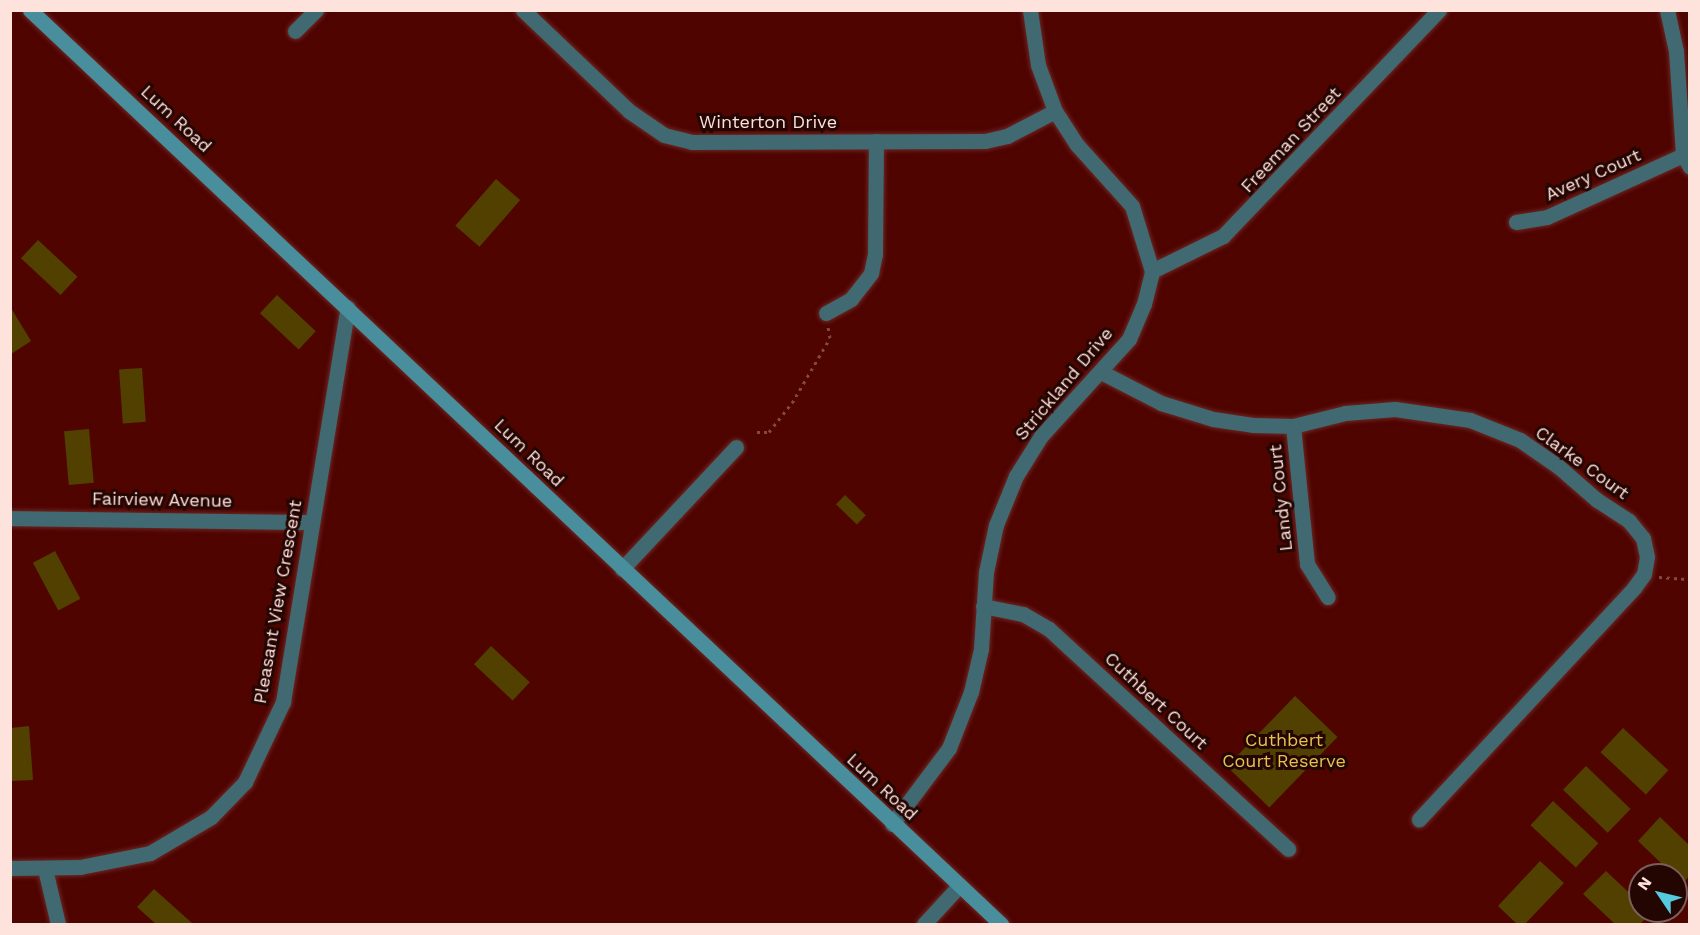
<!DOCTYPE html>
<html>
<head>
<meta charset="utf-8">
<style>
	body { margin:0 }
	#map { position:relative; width:1700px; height:935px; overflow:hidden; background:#4f0400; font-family:"Work Sans",sans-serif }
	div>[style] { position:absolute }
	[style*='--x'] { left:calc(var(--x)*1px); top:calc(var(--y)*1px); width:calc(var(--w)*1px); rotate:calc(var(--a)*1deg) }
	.green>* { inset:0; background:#524000; transform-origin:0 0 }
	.path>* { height:3px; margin-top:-1.5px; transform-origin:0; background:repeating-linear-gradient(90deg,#844742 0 3px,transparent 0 7.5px) }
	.roads { filter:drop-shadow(0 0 2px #6b2823) drop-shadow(0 0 2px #6b2823) }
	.street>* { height:15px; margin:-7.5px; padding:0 7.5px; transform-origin:7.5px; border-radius:7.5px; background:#406972 }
	.secondary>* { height:15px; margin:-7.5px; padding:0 7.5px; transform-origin:7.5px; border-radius:7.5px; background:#488e9c }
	span { translate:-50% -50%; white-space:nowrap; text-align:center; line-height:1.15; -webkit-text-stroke:6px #230502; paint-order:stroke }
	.street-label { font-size:18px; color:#fee2dc }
	.park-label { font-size:18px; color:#e5c252 }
	.frame { position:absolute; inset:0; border:12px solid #fee2dc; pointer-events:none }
	.north { position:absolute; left:1628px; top:863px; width:60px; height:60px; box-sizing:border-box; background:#230502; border:2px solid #7b5d59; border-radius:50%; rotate:305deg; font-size:16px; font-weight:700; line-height:24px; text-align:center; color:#fee2dc }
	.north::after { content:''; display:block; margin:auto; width:21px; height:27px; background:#55cadf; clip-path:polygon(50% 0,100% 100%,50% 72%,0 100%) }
</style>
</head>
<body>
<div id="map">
	<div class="green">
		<i style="left:496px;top:179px;width:32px;height:62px;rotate:41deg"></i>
		<i style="left:38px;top:240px;width:54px;height:25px;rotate:43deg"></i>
		<i style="left:277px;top:295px;width:53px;height:25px;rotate:43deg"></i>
		<i style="clip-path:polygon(11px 308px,31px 341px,11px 354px,10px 354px)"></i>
		<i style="left:142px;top:368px;width:54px;height:23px;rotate:86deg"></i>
		<i style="left:89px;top:429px;width:54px;height:25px;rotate:85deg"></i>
		<i style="left:845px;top:495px;width:29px;height:13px;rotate:44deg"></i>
		<i style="left:55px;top:551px;width:54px;height:25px;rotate:62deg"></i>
		<i style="left:491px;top:646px;width:53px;height:25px;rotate:43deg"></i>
		<i style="left:1295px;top:696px;width:59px;height:98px;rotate:44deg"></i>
		<i style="clip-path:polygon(29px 726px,33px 780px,11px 781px,11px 728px)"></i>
		<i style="left:1623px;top:728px;width:62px;height:33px;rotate:43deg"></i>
		<i style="left:1586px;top:766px;width:62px;height:33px;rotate:44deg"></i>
		<i style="left:1553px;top:801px;width:62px;height:33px;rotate:43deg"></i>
		<i style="clip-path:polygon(1660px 817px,1689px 845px,1689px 876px,1683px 884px,1638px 841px)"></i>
		<i style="clip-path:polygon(1540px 861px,1564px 883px,1525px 924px,1517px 924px,1498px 906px)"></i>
		<i style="clip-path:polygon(1606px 871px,1640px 903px,1640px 911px,1651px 913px,1640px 924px,1615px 924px,1583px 894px)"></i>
		<i style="clip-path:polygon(154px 889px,193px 924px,156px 924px,137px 907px)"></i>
	</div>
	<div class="path">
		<i style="--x:757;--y:432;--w:12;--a:0"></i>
		<i style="--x:769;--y:432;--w:37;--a:-52"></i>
		<i style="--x:792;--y:403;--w:75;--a:-59.7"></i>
		<i style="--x:830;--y:338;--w:11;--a:-100"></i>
		<i style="--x:1659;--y:577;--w:31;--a:4"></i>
	</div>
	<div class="roads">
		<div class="street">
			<i style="--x:523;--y:10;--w:146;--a:43.6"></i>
			<i style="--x:629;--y:111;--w:42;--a:34.4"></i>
			<i style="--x:664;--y:135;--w:29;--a:14"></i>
			<i style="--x:692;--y:142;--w:293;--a:-0.2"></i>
			<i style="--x:985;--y:141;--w:23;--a:-13"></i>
			<i style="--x:1007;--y:136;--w:54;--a:-27.5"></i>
			<i style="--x:1667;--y:10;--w:42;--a:77.6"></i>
			<i style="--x:1676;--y:51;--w:104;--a:86.1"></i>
			<i style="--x:1683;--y:155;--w:14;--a:60"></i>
			<i style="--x:295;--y:31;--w:30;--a:-45"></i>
			<i style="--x:1516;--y:222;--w:31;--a:-9"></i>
			<i style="--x:1547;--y:217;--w:149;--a:-24.5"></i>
			<i style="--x:1152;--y:271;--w:79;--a:-26.2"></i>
			<i style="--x:1223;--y:236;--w:313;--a:-46.3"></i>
			<i style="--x:826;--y:313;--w:29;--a:-29"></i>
			<i style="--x:851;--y:299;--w:33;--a:-52"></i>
			<i style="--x:871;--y:273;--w:19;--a:-78"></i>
			<i style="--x:875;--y:254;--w:113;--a:-89.5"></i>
			<i style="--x:1101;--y:372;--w:68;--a:27.3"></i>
			<i style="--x:1161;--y:403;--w:54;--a:17.1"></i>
			<i style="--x:1213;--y:419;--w:40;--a:8.5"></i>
			<i style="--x:1253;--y:425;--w:40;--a:1.4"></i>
			<i style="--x:1293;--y:426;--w:54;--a:-14"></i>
			<i style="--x:1345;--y:413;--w:50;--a:-4.6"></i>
			<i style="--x:1395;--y:409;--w:76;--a:8.3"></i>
			<i style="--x:1470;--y:420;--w:54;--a:21.8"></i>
			<i style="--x:1520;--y:440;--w:47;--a:34.7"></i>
			<i style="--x:1559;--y:467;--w:50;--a:41"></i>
			<i style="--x:1597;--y:500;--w:38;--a:33"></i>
			<i style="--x:1629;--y:521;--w:22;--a:51"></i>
			<i style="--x:1643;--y:538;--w:19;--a:78"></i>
			<i style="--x:1647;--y:557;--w:17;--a:100"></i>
			<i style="--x:1644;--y:574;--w:17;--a:126"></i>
			<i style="--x:1634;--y:588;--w:316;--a:132.9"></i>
			<i style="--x:1293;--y:426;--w:139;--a:84.2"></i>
			<i style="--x:1307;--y:564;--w:39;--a:58"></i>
			<i style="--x:10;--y:518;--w:302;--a:0.8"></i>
			<i style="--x:622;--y:569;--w:167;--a:-46.9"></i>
			<i style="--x:983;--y:606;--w:41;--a:11.3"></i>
			<i style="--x:1023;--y:614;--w:30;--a:30"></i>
			<i style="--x:1049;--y:629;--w:325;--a:42.6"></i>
			<i style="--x:892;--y:824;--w:95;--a:-53.1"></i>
			<i style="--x:949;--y:748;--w:60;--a:-68.6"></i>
			<i style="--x:971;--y:692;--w:44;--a:-76.9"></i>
			<i style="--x:981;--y:649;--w:77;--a:-86.3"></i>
			<i style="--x:986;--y:572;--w:48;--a:-78"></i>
			<i style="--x:996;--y:525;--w:53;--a:-67.8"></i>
			<i style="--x:1016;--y:476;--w:47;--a:-58"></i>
			<i style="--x:1041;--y:436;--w:131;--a:-47.8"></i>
			<i style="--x:1129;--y:339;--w:38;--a:-67"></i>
			<i style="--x:1144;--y:304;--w:34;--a:-76"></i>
			<i style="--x:1152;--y:271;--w:68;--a:-107.1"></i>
			<i style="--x:1132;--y:206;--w:82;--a:-132"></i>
			<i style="--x:1077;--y:145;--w:40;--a:-122.9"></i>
			<i style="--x:1055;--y:111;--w:49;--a:-110.3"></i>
			<i style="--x:1038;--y:65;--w:56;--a:-98.3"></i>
			<i style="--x:10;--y:868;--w:70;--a:-0.8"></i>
			<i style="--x:80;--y:867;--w:71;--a:-11.3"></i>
			<i style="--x:150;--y:853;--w:71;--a:-30.5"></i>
			<i style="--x:211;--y:817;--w:49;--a:-45.8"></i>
			<i style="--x:245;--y:782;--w:89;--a:-64.6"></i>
			<i style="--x:283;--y:702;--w:400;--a:-80.7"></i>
			<i style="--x:45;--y:869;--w:57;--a:76.7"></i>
			<i style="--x:924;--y:924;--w:52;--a:-47.4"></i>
		</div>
		<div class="secondary">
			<i style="--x:30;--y:10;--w:1334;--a:43.27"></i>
		</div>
	</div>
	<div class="street-label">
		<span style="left:176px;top:119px;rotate:43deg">Lum Road</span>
		<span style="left:768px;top:122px">Winterton Drive</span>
		<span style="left:1291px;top:140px;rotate:-47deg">Freeman Street</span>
		<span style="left:1593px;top:175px;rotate:-24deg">Avery Court</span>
		<span style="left:1064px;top:384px;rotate:-50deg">Strickland Drive</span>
		<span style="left:529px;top:453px;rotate:44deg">Lum Road</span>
		<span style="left:1582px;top:463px;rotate:36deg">Clarke Court</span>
		<span style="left:1281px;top:498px;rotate:-96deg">Landy Court</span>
		<span style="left:162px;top:500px;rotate:1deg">Fairview Avenue</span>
		<span style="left:278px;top:602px;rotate:-80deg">Pleasant View Crescent</span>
		<span style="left:1156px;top:701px;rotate:43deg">Cuthbert Court</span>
		<span style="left:882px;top:787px;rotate:43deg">Lum Road</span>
	</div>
	<div class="park-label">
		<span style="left:1284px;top:751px">Cuthbert<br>Court Reserve</span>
	</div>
	<div class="frame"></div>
	<div class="north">N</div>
</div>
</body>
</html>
